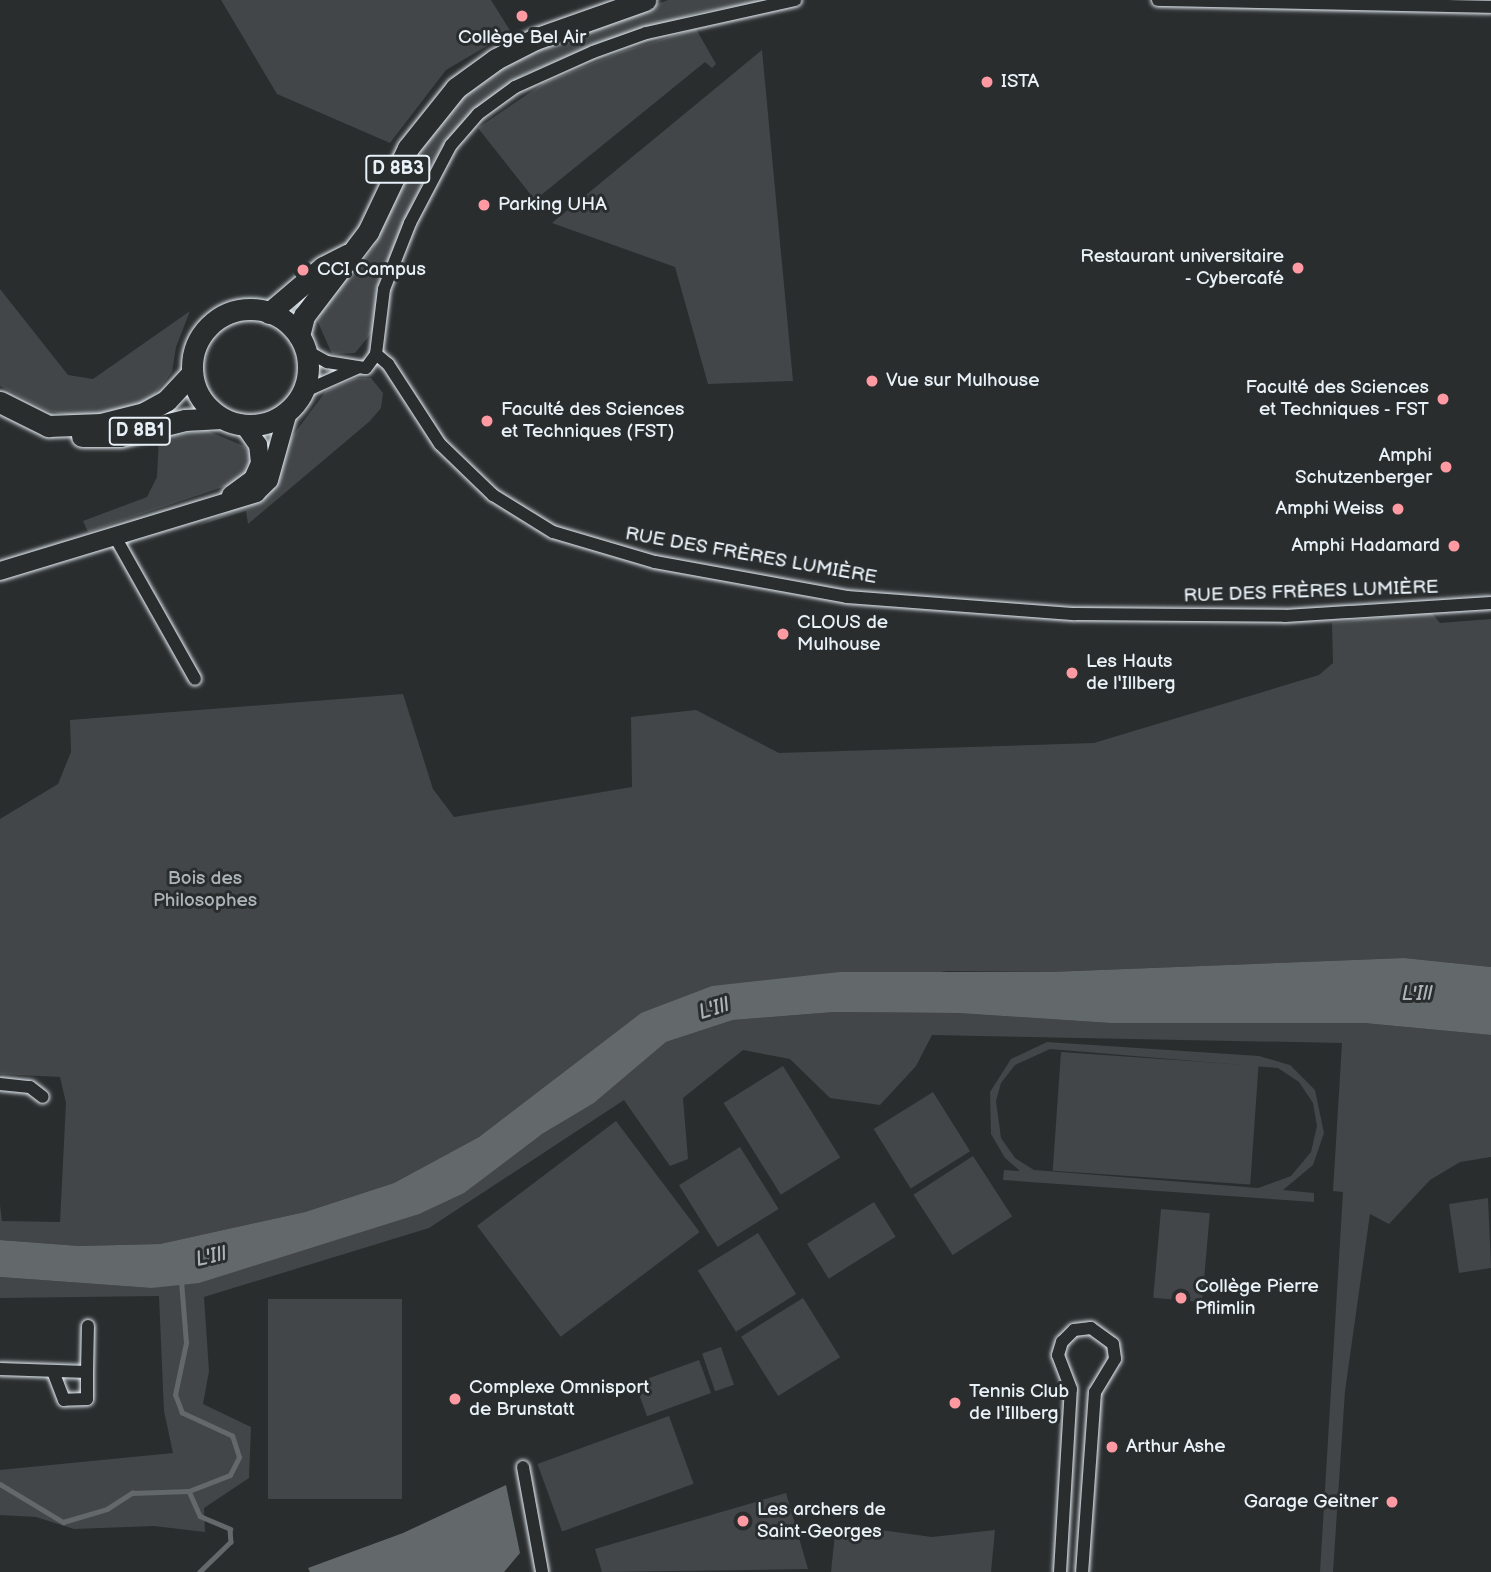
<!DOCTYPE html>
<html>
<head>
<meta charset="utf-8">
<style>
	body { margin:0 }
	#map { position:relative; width:1491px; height:1572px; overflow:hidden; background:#2a2d2e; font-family:"Balsamiq Sans",sans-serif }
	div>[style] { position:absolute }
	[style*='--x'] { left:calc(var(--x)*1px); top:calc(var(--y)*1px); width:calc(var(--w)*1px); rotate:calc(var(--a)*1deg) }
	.green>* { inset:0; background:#424648; transform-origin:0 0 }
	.water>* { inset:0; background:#63686b }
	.stream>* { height:4.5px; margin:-2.25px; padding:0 2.25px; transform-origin:2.25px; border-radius:2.25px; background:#63686b }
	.roads { filter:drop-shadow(0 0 2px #e8f1f8) drop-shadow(0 0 2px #e8f1f8) }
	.minor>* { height:12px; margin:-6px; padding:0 6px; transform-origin:6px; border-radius:6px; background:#2a2d2e }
	.secondary>* { height:18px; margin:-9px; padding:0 9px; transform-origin:9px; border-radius:9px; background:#2a2d2e }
	.primary>* { height:21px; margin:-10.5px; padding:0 10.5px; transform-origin:10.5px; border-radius:10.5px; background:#2a2d2e }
	.primary>.ring { margin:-10.5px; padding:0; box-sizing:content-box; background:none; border:21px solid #2a2d2e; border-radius:50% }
	.trunk>* { height:21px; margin:-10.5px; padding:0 10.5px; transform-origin:10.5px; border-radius:10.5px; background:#2a2d2e }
	.dots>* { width:19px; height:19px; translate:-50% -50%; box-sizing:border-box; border:4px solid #2a2d2e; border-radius:50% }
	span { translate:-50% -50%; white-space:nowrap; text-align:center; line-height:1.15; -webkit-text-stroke:6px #2a2d2e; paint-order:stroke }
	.shield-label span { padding:2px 5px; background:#2a2d2e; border:2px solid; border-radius:5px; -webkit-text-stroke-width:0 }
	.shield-label { font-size:18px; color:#e8f1f8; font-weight:700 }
	.poi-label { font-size:19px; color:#e8f1f8 }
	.left { translate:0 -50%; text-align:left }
	.right { translate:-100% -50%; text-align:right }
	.street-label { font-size:19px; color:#e8f1f8 }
	.park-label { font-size:19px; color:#aeb5ba }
	.water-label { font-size:21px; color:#acb3b9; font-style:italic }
</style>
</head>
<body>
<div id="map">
	<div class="green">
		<i style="clip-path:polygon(221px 0,491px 0,511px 32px,446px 70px,390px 143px,277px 94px)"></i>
		<i style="clip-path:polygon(668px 0,769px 0,697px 13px,599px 43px,525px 74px,480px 105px,442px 147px,414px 200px,379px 283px,374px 330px,355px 353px,332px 354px,317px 320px,323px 303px,373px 249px,415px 154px,447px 109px,488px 74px,549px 42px)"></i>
		<i style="clip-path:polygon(696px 29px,716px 64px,712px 68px,705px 62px,535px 200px,478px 128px,544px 83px,623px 51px)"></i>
		<i style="clip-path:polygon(762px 50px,793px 381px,708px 384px,675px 267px,552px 223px)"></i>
		<i style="clip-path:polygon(0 289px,68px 375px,93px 379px,190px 311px,176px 347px,172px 372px,155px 394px,141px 405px,87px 418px,48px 411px,0 386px)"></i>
		<i style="clip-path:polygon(356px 378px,371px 378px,383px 393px,381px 408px,370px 421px,248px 524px,246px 511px,197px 526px,254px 500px,288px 442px,326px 391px)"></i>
		<i style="clip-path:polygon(208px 431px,244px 446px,253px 458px,250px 470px,235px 483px,88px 532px,83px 521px,147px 497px,157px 477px,159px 436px)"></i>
		<i style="clip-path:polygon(1431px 612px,1440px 623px,1491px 619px,1491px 967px,1404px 958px,1049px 972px,947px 971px,641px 1013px,479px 1137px,394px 1183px,305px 1212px,160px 1244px,79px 1246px,0 1240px,0 1205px,2px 1221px,60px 1222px,66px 1103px,60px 1077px,0 1074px,0 819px,58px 784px,71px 752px,70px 720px,403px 694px,433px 789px,454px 817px,632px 787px,631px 717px,696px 710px,779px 753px,1094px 743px,1319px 675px,1333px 663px,1332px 623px)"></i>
		<i style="clip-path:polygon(834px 1012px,958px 1013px,1110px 1023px,1364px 1023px,1491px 1035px,1491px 1157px,1460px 1162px,1430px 1180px,1389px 1224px,1370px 1214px,1345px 1391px,1333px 1572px,1320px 1572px,1343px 1192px,1333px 1191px,1342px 1043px,932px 1035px,916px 1066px,880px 1105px,830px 1098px,790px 1059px,743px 1050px,683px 1098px,688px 1159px,670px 1166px,624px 1100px,429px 1228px,204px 1297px,209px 1371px,203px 1404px,251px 1427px,249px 1478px,204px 1508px,205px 1532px,154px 1526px,74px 1529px,36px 1517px,0 1515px,0 1470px,173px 1453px,164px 1411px,159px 1296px,0 1298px,0 1277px,151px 1288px,542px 1134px,594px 1103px,666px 1042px,733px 1020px)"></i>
		<i style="clip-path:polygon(evenodd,1047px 1042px,1259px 1056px,1290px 1065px,1315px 1090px,1324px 1133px,1313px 1165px,1283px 1190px,1314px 1193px,1314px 1202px,1003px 1180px,1004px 1170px,1020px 1171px,1005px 1158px,991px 1134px,990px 1092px,1011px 1059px,1047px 1042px,1050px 1049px,1278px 1068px,1299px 1082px,1313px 1103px,1317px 1126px,1311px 1152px,1291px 1176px,1258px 1188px,1034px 1170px,1015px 1158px,1001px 1138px,996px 1101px,1001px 1083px,1015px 1065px,1050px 1049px)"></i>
		<i style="left:1061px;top:1052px;width:198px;height:119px;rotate:4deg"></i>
		<i style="left:783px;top:1066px;width:108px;height:70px;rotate:58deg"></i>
		<i style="left:933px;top:1092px;width:70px;height:70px;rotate:58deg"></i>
		<i style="left:616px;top:1121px;width:139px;height:174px;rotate:53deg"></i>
		<i style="left:740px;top:1147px;width:73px;height:72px;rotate:58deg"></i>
		<i style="left:973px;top:1156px;width:72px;height:71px;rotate:57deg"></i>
		<i style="clip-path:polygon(1488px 1198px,1491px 1268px,1459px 1273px,1449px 1204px)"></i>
		<i style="left:874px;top:1202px;width:41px;height:79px;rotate:58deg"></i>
		<i style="left:1161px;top:1209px;width:49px;height:89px;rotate:5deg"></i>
		<i style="left:758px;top:1233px;width:72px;height:71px;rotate:58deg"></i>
		<i style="left:803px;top:1298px;width:70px;height:73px;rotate:58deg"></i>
		<i style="left:268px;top:1299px;width:134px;height:200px"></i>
		<i style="left:721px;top:1347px;width:40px;height:20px;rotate:71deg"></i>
		<i style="left:699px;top:1360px;width:35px;height:68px;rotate:70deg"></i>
		<i style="left:669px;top:1416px;width:72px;height:140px;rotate:70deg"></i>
		<i style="clip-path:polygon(786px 1493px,808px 1569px,602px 1572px,595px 1549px)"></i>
		<i style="clip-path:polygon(836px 1524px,932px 1537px,995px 1530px,991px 1572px,831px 1572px)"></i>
	</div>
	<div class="water">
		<i style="clip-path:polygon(1404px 958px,1491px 967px,1491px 1035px,1364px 1023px,1110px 1023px,958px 1013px,834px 1012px,733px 1020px,666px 1042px,594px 1103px,542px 1134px,464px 1193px,419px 1214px,199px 1283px,151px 1288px,0 1277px,0 1240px,79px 1246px,160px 1244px,305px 1212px,394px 1183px,479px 1137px,641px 1013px,712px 986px,840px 972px,1049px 972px)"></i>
		<i style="clip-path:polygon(506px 1485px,520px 1553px,504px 1572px,310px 1572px,308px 1568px,403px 1533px)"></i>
	</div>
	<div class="stream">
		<i style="--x:0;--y:1484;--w:74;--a:31.1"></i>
		<i style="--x:63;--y:1522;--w:46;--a:-16.5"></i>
		<i style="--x:107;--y:1509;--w:30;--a:-33"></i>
		<i style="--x:132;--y:1493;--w:57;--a:-2"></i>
		<i style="--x:189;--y:1491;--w:44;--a:-21.3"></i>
		<i style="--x:230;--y:1475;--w:20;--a:-63"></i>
		<i style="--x:239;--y:1457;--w:22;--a:-108"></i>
		<i style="--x:232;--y:1436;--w:55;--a:-155.3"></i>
		<i style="--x:182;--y:1413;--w:19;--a:-111"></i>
		<i style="--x:175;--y:1395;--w:53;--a:-78.1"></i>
		<i style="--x:186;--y:1343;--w:62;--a:-94.6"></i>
		<i style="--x:189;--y:1491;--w:27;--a:66"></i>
		<i style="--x:200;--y:1516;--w:33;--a:23"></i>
		<i style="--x:230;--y:1529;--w:13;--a:86"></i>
		<i style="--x:231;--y:1542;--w:43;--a:135.9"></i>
	</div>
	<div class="roads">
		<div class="minor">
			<i style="--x:1158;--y:0;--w:333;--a:1.2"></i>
			<i style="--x:305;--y:350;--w:25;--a:29"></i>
			<i style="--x:327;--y:362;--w:39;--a:9"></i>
			<i style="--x:366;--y:368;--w:17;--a:-54"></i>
			<i style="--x:376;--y:354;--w:16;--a:40"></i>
			<i style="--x:388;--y:364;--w:95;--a:57"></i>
			<i style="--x:440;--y:444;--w:74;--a:43.9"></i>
			<i style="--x:493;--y:495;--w:70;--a:31.7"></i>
			<i style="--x:553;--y:532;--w:106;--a:16.4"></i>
			<i style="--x:655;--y:562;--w:195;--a:10.3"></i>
			<i style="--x:847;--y:597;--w:229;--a:4.3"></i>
			<i style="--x:1075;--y:614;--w:210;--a:0.5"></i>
			<i style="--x:1285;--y:616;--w:206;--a:-3.6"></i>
			<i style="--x:376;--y:354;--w:65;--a:-83"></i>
			<i style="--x:384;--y:289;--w:71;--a:-68.5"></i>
			<i style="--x:410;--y:223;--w:88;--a:-62.3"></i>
			<i style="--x:451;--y:145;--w:41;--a:-48.9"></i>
			<i style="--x:478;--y:114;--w:46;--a:-36.1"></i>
			<i style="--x:515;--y:87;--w:85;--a:-24.2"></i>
			<i style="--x:593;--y:52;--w:56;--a:-19.7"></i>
			<i style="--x:646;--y:33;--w:153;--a:-12.5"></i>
			<i style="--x:303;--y:392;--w:59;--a:-24"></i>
			<i style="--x:114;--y:535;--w:165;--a:60.6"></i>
			<i style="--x:0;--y:1084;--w:30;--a:6"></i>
			<i style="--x:30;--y:1087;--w:16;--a:38"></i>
			<i style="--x:0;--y:1369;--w:87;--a:2"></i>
			<i style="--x:87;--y:1372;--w:27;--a:90"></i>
			<i style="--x:87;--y:1399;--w:23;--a:178"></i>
			<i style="--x:64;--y:1400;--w:30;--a:-111"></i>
			<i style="--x:87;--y:1372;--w:46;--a:-88.8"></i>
			<i style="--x:523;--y:1467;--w:107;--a:79.7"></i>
			<i style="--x:1060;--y:1572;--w:183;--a:-86.6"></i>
			<i style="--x:1071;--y:1389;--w:36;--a:-111"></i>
			<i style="--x:1058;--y:1355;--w:14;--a:-73"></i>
			<i style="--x:1062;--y:1342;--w:17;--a:-45"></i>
			<i style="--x:1074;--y:1330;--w:17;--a:-7"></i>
			<i style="--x:1091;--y:1328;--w:27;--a:36"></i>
			<i style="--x:1113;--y:1344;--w:15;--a:82"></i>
			<i style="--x:1115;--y:1359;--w:39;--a:121"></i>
			<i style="--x:1095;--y:1392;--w:180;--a:94.1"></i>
		</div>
		<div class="secondary">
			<i style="--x:231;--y:495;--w:27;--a:-36"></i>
			<i style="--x:253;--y:479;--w:17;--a:-66"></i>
			<i style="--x:260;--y:463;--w:18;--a:-96"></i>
			<i style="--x:258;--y:445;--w:24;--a:-125"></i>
			<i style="--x:0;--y:571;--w:268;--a:-16.9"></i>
			<i style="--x:256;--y:493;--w:18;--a:-45"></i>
			<i style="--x:269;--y:480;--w:71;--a:-74.4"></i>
		</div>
		<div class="primary">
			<i class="ring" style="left:192px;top:309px;width:95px;height:95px"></i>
			<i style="--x:269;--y:313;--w:71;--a:-40.4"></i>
			<i style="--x:323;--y:267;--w:27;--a:-27"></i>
			<i style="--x:299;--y:336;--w:21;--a:-76"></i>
			<i style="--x:304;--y:316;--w:106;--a:-52.7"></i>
			<i style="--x:368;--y:232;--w:93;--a:-64.5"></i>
			<i style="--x:408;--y:148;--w:77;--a:-51.3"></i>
			<i style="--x:456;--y:88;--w:49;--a:-35.9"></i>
			<i style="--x:496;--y:59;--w:44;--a:-27.1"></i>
			<i style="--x:535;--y:39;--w:117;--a:-19.5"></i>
		</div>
		<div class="trunk">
			<i style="--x:0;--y:402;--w:54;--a:26.6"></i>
			<i style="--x:48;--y:426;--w:53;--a:-2.2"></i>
			<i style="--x:101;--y:424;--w:44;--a:-14.3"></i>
			<i style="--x:144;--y:413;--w:26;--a:-29"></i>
			<i style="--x:167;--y:400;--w:37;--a:-47"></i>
			<i style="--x:82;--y:436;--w:38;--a:0"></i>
			<i style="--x:120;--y:436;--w:67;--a:-13.8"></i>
			<i style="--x:185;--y:420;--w:36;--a:-3"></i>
		</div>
	</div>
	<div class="dots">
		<i style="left:522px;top:16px;background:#ff9aa2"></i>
		<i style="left:987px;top:82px;background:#ff9aa2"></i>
		<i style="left:484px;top:205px;background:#ff9aa2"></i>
		<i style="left:1298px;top:268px;background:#ff9aa2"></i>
		<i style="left:303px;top:270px;background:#ff9aa2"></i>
		<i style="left:872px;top:381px;background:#ff9aa2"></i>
		<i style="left:1443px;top:399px;background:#ff9aa2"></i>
		<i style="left:487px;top:421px;background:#ff9aa2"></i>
		<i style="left:1446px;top:467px;background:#ff9aa2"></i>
		<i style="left:1398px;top:509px;background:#ff9aa2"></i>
		<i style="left:1454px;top:546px;background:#ff9aa2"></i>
		<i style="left:783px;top:634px;background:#ff9aa2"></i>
		<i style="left:1072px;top:673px;background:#ff9aa2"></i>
		<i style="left:1181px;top:1298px;background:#ff9aa2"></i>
		<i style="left:455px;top:1399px;background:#ff9aa2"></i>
		<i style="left:955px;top:1403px;background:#ff9aa2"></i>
		<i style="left:1112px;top:1447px;background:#ff9aa2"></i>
		<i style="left:1392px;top:1502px;background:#ff9aa2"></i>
		<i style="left:743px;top:1521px;background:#ff9aa2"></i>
	</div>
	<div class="shield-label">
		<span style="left:398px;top:169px">D 8B3</span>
		<span style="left:140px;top:431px">D 8B1</span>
	</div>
	<div class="poi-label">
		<span style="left:522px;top:38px">Collège Bel Air</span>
		<span class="left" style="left:1001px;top:82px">ISTA</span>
		<span class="left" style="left:498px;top:205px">Parking UHA</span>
		<span class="right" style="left:1284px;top:268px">Restaurant universitaire<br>- Cybercafé</span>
		<span class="left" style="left:317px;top:270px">CCI Campus</span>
		<span class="left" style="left:886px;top:381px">Vue sur Mulhouse</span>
		<span class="right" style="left:1429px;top:399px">Faculté des Sciences<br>et Techniques - FST</span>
		<span class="left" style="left:501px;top:421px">Faculté des Sciences<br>et Techniques (FST)</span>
		<span class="right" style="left:1432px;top:467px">Amphi<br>Schutzenberger</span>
		<span class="right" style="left:1384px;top:509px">Amphi Weiss</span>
		<span class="right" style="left:1440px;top:546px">Amphi Hadamard</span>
		<span class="left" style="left:797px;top:634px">CLOUS de<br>Mulhouse</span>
		<span class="left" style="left:1086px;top:673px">Les Hauts<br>de l'Illberg</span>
		<span class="left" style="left:1195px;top:1298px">Collège Pierre<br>Pflimlin</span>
		<span class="left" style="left:469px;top:1399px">Complexe Omnisport<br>de Brunstatt</span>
		<span class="left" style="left:969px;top:1403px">Tennis Club<br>de l'Illberg</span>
		<span class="left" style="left:1126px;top:1447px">Arthur Ashe</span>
		<span class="right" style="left:1378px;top:1502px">Garage Geitner</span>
		<span class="left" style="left:757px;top:1521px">Les archers de<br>Saint-Georges</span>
	</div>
	<div class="street-label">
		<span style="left:751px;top:556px;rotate:10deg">RUE DES FRÈRES LUMIÈRE</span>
		<span style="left:1311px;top:592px;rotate:-2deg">RUE DES FRÈRES LUMIÈRE</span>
	</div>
	<div class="park-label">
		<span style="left:205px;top:890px">Bois des<br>Philosophes</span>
	</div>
	<div class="water-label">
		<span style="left:1417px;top:994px">L'Ill</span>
		<span style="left:714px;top:1009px;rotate:-17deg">L'Ill</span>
		<span style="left:211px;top:1257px;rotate:-13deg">L'Ill</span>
	</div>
</div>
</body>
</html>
